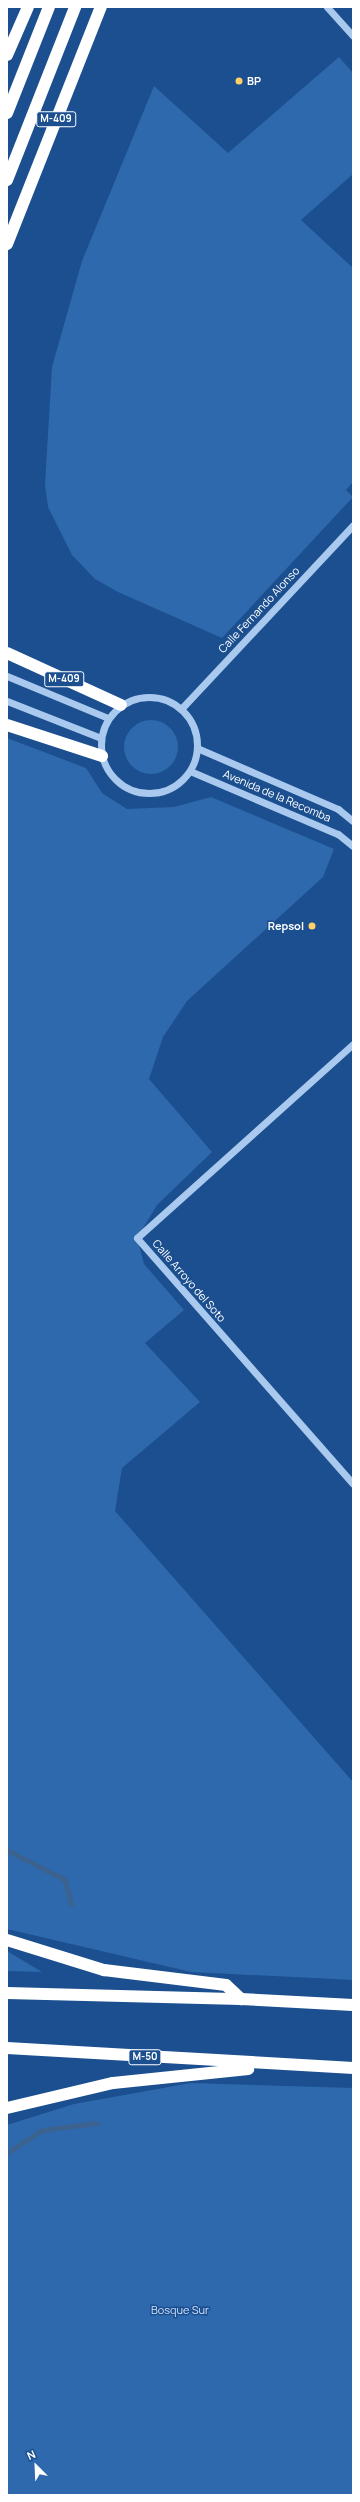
<!DOCTYPE html>
<html>
<head>
<meta charset="utf-8">
<style>
	body { margin:0 }
	#map { position:relative; width:360px; height:2502px; overflow:hidden; background:#1b4f8f; font-family:Manrope,sans-serif }
	div>[style] { position:absolute }
	[style*='--x'] { left:calc(var(--x)*1px); top:calc(var(--y)*1px); width:calc(var(--w)*1px); rotate:calc(var(--a)*1deg) }
	.green>* { inset:0; background:#2e69ad }
	.round { border-radius:50% }
	.stream>* { height:5px; margin:-2.5px; padding:0 2.5px; transform-origin:2.5px; border-radius:2.5px; background:#3c6290 }
	.minor>* { height:7px; margin:-3.5px; padding:0 3.5px; transform-origin:3.5px; border-radius:3.5px; background:#a9c9ee }
	.minor>.ring { margin:-3.5px; padding:0; box-sizing:content-box; background:none; border:7px solid #a9c9ee; border-radius:50% }
	.highway>* { height:12px; margin:-6px; padding:0 6px; transform-origin:6px; border-radius:6px; background:#fff }
	.dots>* { width:11px; height:11px; translate:-50% -50%; box-sizing:border-box; border:2px solid #1b4f8f; border-radius:50% }
	span { translate:-50% -50%; white-space:nowrap; text-align:center; line-height:1.15; -webkit-text-stroke:3px #1b4f8f; paint-order:stroke }
	.shield-label span { padding:1px 3px; background:#1b4f8f; border:1px solid; border-radius:3px; -webkit-text-stroke-width:0 }
	.shield-label { font-size:10px; color:#fff; font-weight:700 }
	.poi-label { font-size:11px; color:#fff; font-weight:700 }
	.left { translate:0 -50%; text-align:left }
	.right { translate:-100% -50%; text-align:right }
	.street-label { font-size:11px; color:#fff }
	.park-label { font-size:11px; color:#cfe3fa }
	.frame { position:absolute; inset:0; border:8px solid #fff; pointer-events:none }
	.north { position:absolute; left:16px; top:2446px; width:40px; height:40px; -webkit-text-stroke:3px #1b4f8f; paint-order:stroke; rotate:336deg; font-size:11px; font-weight:700; line-height:16px; text-align:center; color:#fff }
	.north::after { content:''; display:block; margin:auto; width:14px; height:18px; background:#fff; clip-path:polygon(50% 0,100% 100%,50% 72%,0 100%) }
</style>
</head>
<body>
<div id="map">
	<div class="green">
		<i style="clip-path:polygon(339px 57px,353px 73px,353px 174px,301px 220px,353px 268px,353px 482px,346px 490px,353px 497px,222px 638px,118px 592px,95px 579px,72px 555px,48px 507px,45px 484px,52px 367px,82px 261px,154px 86px,228px 153px)"></i>
		<i class="round" style="left:124px;top:720px;width:54px;height:54px"></i>
		<i style="clip-path:polygon(7px 738px,86px 768px,102px 793px,127px 809px,174px 807px,211px 797px,334px 849px,323px 877px,187px 1001px,163px 1037px,149px 1079px,212px 1152px,157px 1205px,137px 1238px,144px 1264px,184px 1310px,145px 1343px,200px 1402px,122px 1468px,115px 1511px,353px 1782px,353px 1980px,191px 1972px,7px 1929px)"></i>
		<i style="clip-path:polygon(7px 1951px,42px 1972px,7px 1971px)"></i>
		<i style="clip-path:polygon(191px 2083px,353px 2088px,353px 2495px,7px 2495px,7px 2125px,74px 2104px)"></i>
	</div>
	<div class="stream">
		<i style="--x:7;--y:1850;--w:65;--a:27.3"></i>
		<i style="--x:65;--y:1880;--w:25;--a:76"></i>
		<i style="--x:7;--y:2153;--w:42;--a:-33.3"></i>
		<i style="--x:42;--y:2130;--w:55;--a:-7.3"></i>
	</div>
	<div class="minor">
		<i style="--x:327;--y:7;--w:39;--a:48"></i>
		<i style="--x:7;--y:676;--w:109;--a:22.6"></i>
		<i class="ring" style="left:101px;top:697px;width:89px;height:89px"></i>
		<i style="--x:7;--y:701;--w:101;--a:21.5"></i>
		<i style="--x:181;--y:709;--w:252;--a:-46.9"></i>
		<i style="--x:197;--y:748;--w:154;--a:23.4"></i>
		<i style="--x:338;--y:809;--w:19;--a:39"></i>
		<i style="--x:190;--y:771;--w:161;--a:23.1"></i>
		<i style="--x:338;--y:834;--w:19;--a:39"></i>
		<i style="--x:353;--y:1044;--w:290;--a:138.1"></i>
		<i style="--x:137;--y:1238;--w:327;--a:48.7"></i>
	</div>
	<div class="highway">
		<i style="--x:7;--y:55;--w:52;--a:-66.4"></i>
		<i style="--x:7;--y:113;--w:114;--a:-68.4"></i>
		<i style="--x:7;--y:180;--w:186;--a:-68.5"></i>
		<i style="--x:7;--y:244;--w:255;--a:-68.4"></i>
		<i style="--x:7;--y:653;--w:125;--a:24.5"></i>
		<i style="--x:7;--y:725;--w:100;--a:18.1"></i>
		<i style="--x:7;--y:1940;--w:102;--a:17.2"></i>
		<i style="--x:104;--y:1970;--w:123;--a:7"></i>
		<i style="--x:226;--y:1985;--w:21;--a:43"></i>
		<i style="--x:7;--y:1993;--w:234;--a:1.5"></i>
		<i style="--x:241;--y:1999;--w:112;--a:3.1"></i>
		<i style="--x:7;--y:2048;--w:347;--a:3.3"></i>
		<i style="--x:7;--y:2108;--w:109;--a:-13.3"></i>
		<i style="--x:113;--y:2083;--w:136;--a:-5.9"></i>
	</div>
	<div class="dots">
		<i style="left:239px;top:81px;background:#ffd166"></i>
		<i style="left:312px;top:926px;background:#ffd166"></i>
	</div>
	<div class="shield-label">
		<span style="left:56px;top:119px">M-409</span>
		<span style="left:64px;top:679px">M-409</span>
		<span style="left:145px;top:2057px">M-50</span>
	</div>
	<div class="poi-label">
		<span class="left" style="left:247px;top:81px">BP</span>
		<span class="right" style="left:304px;top:926px">Repsol</span>
	</div>
	<div class="street-label">
		<span style="left:259px;top:610px;rotate:-47deg">Calle Fernando Alonso</span>
		<span style="left:277px;top:796px;rotate:23deg">Avenida de la Recomba</span>
		<span style="left:189px;top:1281px;rotate:49deg">Calle Arroyo del Soto</span>
	</div>
	<div class="park-label">
		<span style="left:180px;top:2310px">Bosque Sur</span>
	</div>
	<div class="frame"></div>
	<div class="north">N</div>
</div>
</body>
</html>
